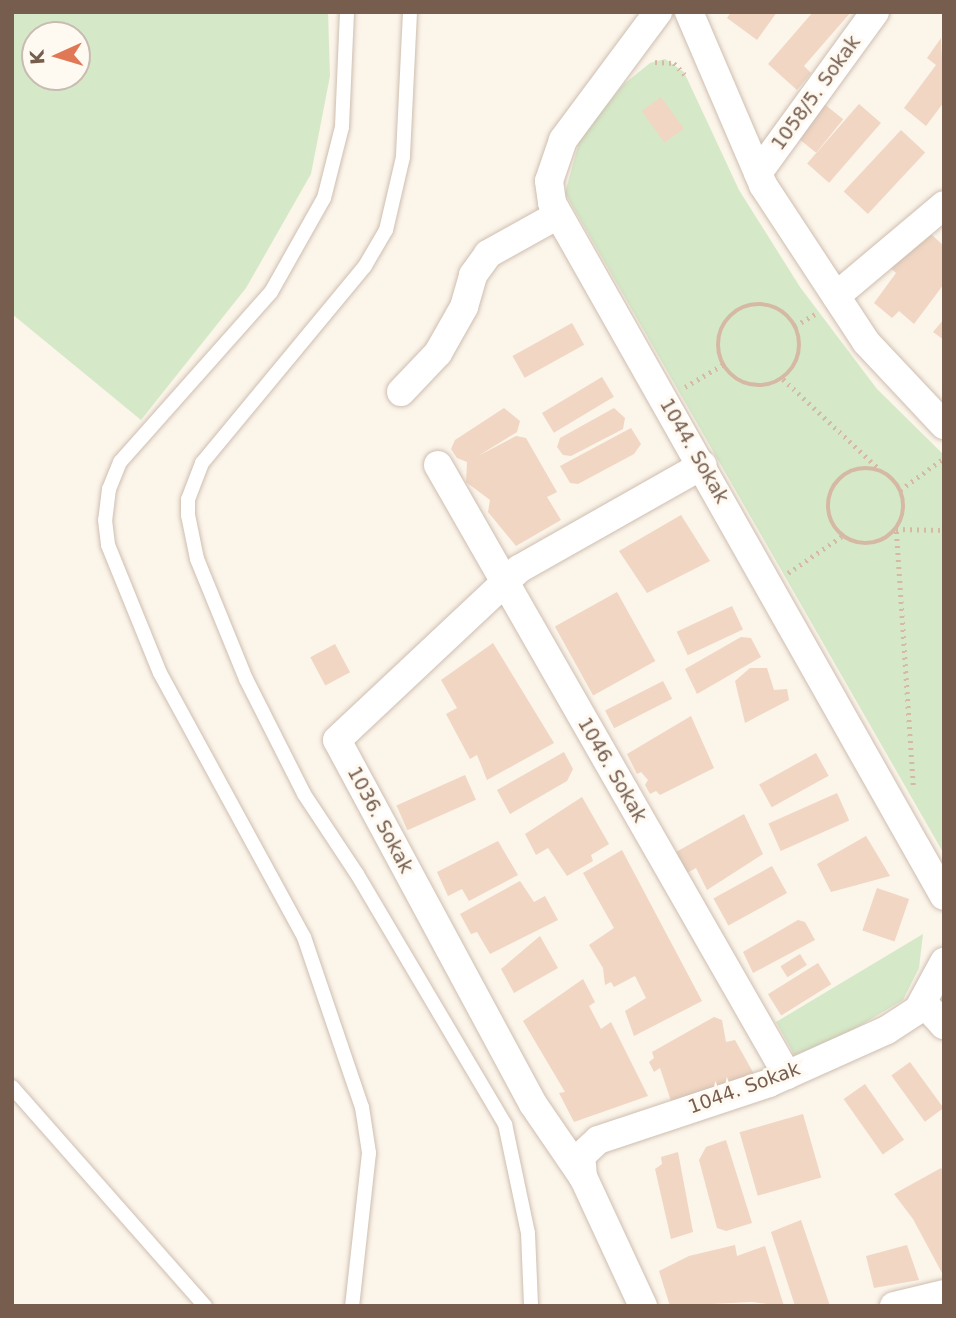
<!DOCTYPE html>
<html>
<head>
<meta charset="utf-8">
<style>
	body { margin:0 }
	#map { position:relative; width:956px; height:1318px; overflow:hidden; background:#fcf5ea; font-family:"DejaVu Sans",sans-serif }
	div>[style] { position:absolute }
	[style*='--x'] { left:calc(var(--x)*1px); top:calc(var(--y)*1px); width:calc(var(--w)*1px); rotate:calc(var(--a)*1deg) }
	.green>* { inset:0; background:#d5e9c8 }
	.building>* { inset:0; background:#f0d6c3; transform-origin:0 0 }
	.path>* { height:4.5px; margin-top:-2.25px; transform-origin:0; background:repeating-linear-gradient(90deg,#d6b9a5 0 2px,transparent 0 7px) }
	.path>.ring { margin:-2.25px; padding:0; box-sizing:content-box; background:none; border:4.5px solid #d6b9a5; border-radius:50% }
	.roads { filter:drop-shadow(0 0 2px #cebeb0) drop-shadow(0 0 2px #cebeb0) }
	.lane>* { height:14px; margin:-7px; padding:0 7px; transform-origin:7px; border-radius:7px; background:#fff }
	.street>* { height:28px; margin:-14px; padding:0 14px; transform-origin:14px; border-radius:14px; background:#fff }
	span { translate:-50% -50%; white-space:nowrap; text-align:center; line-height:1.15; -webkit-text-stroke:6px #fef9f1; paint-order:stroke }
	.street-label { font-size:19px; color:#765d4e }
	.frame { position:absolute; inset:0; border:14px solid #765d4e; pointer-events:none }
	.north { position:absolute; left:21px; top:21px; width:70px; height:70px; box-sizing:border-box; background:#fef9f1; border:2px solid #c8bbb0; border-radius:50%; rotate:266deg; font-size:19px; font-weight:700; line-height:28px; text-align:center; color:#765d4e }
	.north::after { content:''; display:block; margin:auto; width:24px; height:32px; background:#e07855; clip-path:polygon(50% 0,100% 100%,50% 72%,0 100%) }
</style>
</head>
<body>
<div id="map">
	<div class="green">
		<i style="clip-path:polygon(evenodd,12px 12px,328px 12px,330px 76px,311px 174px,246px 288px,141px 420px,12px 314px,12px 12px,35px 35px,77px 35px,77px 77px,35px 77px,35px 35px)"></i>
		<i style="clip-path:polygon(665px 59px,684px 72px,739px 190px,800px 287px,877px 389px,944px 455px,944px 854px,565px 193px,579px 142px,600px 113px,624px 84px,650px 63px)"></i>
		<i style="clip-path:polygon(923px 934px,919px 968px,903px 1000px,849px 1032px,795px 1056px,776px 1022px)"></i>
	</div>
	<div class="building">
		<i style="clip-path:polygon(731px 12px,777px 12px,757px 40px,727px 18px)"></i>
		<i style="clip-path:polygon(813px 12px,851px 12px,804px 66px,811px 73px,797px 90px,768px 64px)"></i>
		<i style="clip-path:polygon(941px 38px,944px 102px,926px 126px,904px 108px,936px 65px,927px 58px)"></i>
		<i style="left:661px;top:97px;width:39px;height:24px;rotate:54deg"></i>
		<i style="left:823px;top:103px;width:26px;height:43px;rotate:39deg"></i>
		<i style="left:859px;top:104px;width:29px;height:79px;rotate:41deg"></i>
		<i style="left:901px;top:130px;width:33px;height:84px;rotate:43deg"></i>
		<i style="clip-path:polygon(921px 225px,944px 246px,944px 284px,914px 324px,899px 311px,892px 318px,874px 303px,896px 273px,886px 264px)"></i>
		<i style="clip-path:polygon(944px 319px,944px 340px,933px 332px)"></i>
		<i style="left:572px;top:323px;width:25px;height:68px;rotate:61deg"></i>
		<i style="left:602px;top:377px;width:23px;height:70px;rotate:59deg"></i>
		<i style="clip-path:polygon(504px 408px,520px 421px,517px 432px,478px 456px,516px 436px,526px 438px,557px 492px,547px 497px,561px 520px,516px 546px,488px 512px,490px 500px,466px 482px,467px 462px,457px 458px,451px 449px,455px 440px)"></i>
		<i style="clip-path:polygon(614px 408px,625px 418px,623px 429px,571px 456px,563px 455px,557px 447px,560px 438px)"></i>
		<i style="clip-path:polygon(631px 428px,641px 444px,634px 454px,578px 484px,570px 483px,560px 466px)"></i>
		<i style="clip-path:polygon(681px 515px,710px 561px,647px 593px,619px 551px)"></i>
		<i style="left:617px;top:592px;width:79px;height:71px;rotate:61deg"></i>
		<i style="left:732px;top:606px;width:26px;height:61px;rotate:65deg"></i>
		<i style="clip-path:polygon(741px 637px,751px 638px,761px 657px,697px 694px,685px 669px)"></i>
		<i style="clip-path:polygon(493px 643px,554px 743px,487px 780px,477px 755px,470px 759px,446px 714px,457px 708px,441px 680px)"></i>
		<i style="left:335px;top:644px;width:32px;height:28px;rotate:62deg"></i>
		<i style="clip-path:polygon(750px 668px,767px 668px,774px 690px,787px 689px,789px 700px,745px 723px,735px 681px)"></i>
		<i style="left:663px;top:681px;width:20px;height:65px;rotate:63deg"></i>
		<i style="clip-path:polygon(691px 716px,714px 768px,660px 795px,656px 791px,650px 794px,645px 785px,648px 780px,641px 772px,637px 774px,627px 754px)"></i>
		<i style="clip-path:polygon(564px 752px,573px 769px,567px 781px,510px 814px,497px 790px)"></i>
		<i style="left:816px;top:753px;width:26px;height:65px;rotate:61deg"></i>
		<i style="left:465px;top:775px;width:27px;height:75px;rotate:66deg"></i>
		<i style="left:837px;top:793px;width:30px;height:75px;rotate:66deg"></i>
		<i style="clip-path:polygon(582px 797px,609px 844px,591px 855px,593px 861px,567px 876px,548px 848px,536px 855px,525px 834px)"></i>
		<i style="clip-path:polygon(744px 814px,763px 854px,707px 890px,696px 868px,687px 873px,676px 852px)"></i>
		<i style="clip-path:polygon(866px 836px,890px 876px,831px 892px,817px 864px)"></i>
		<i style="clip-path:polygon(498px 841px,518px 875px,469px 901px,462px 889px,448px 896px,437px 872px)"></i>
		<i style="clip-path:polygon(622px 850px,702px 1001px,634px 1036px,625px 1011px,646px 998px,635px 976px,614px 987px,611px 982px,605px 985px,603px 968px,589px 945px,614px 928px,583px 873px)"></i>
		<i style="left:772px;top:866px;width:31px;height:67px;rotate:61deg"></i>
		<i style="clip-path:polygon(520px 881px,534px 902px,545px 896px,558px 920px,490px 954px,477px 932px,471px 934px,460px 914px)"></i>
		<i style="left:877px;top:888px;width:34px;height:45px;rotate:19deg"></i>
		<i style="clip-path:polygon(798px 920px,805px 922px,815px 940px,753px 973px,743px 952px)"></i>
		<i style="clip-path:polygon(540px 936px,558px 968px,514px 993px,501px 969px)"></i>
		<i style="left:800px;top:954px;width:13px;height:23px;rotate:58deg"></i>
		<i style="left:818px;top:963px;width:25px;height:59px;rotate:58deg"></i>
		<i style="clip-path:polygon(583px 979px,595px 1002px,589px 1006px,601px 1029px,611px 1022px,648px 1096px,574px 1122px,559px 1093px,565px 1092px,523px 1021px)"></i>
		<i style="clip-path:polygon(714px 1017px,722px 1020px,726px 1042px,735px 1040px,754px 1074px,671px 1101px,660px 1068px,654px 1072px,649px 1062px,654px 1058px,652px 1052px)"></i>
		<i style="left:910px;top:1062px;width:57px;height:23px;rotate:54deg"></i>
		<i style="left:865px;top:1084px;width:68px;height:26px;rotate:55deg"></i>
		<i style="left:803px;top:1114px;width:66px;height:66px;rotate:74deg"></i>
		<i style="clip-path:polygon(726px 1140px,752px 1223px,726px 1231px,717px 1228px,699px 1160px,706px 1147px)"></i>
		<i style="clip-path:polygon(678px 1152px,693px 1232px,671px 1239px,655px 1169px,662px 1164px,661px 1157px)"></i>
		<i style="clip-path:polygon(941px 1168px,944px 1172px,942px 1273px,913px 1219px,894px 1194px)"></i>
		<i style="clip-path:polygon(801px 1220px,830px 1306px,795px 1306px,771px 1232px)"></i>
		<i style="clip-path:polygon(735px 1245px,737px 1256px,765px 1246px,784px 1306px,752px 1302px,670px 1306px,659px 1271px,689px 1256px)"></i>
		<i style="clip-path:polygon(907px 1245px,919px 1280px,874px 1288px,866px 1256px)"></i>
	</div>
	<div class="path">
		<i style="--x:655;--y:62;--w:19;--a:3"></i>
		<i style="--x:674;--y:63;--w:16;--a:47"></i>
		<i class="ring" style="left:718px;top:304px;width:77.5px;height:77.5px"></i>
		<i style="--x:795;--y:326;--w:27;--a:-31"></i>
		<i style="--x:783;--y:379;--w:130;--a:43.1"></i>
		<i style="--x:685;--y:387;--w:45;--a:-30.5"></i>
		<i class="ring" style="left:828px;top:468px;width:71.5px;height:71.5px"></i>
		<i style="--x:900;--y:490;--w:54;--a:-36"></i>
		<i style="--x:788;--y:573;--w:65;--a:-34.4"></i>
		<i style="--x:913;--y:785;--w:257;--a:-93.8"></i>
		<i style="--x:896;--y:529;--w:48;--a:1.2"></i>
	</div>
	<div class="roads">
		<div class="lane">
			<i style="--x:347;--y:12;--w:115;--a:92.5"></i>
			<i style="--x:342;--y:127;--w:73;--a:104.2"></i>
			<i style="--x:324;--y:198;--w:108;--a:119.4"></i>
			<i style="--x:271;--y:292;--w:227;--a:131.6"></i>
			<i style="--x:120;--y:462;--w:29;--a:112"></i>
			<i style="--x:109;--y:489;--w:31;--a:97"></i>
			<i style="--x:105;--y:520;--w:25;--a:83"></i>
			<i style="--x:108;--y:545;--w:138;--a:67.9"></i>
			<i style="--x:160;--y:673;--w:301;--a:61.4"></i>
			<i style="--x:304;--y:937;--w:180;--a:71.2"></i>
			<i style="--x:362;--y:1107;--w:47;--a:81.3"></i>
			<i style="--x:369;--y:1153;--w:154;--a:96.3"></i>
			<i style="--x:410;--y:12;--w:145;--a:92.8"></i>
			<i style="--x:403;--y:157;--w:75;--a:103.1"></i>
			<i style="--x:386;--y:230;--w:42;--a:120.3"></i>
			<i style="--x:365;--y:266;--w:256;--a:129.6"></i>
			<i style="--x:202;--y:463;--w:39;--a:111"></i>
			<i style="--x:188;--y:499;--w:16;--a:90"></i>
			<i style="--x:188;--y:515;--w:45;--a:78.4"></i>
			<i style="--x:197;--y:559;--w:130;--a:67.8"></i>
			<i style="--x:246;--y:679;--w:129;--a:63.2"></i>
			<i style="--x:304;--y:794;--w:96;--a:56.5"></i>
			<i style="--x:357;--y:874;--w:291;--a:59.4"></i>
			<i style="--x:505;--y:1124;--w:111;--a:78.1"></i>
			<i style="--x:528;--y:1233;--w:73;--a:87.6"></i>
			<i style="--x:12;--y:1087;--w:292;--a:48.6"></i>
		</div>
		<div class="street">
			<i style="--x:658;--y:12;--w:159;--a:126.6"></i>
			<i style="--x:563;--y:140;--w:43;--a:108.9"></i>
			<i style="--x:549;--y:181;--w:22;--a:82"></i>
			<i style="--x:552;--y:203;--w:796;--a:60.51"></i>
			<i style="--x:689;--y:12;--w:188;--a:66.8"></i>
			<i style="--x:763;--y:185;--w:188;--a:56.7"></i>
			<i style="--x:866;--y:342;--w:114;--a:46.8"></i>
			<i style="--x:758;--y:173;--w:199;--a:-54"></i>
			<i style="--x:836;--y:296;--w:141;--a:-40.1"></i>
			<i style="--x:401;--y:392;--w:54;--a:-46.5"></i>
			<i style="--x:438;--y:353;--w:53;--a:-60.5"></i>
			<i style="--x:464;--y:307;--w:33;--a:-74"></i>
			<i style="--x:473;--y:275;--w:26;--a:-54"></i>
			<i style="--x:488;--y:254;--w:80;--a:-29.1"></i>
			<i style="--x:438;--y:465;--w:703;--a:60.22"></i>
			<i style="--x:923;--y:1002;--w:31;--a:48"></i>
			<i style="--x:583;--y:1177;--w:21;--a:-95"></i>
			<i style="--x:581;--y:1156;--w:23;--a:-43"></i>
			<i style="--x:598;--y:1140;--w:180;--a:-18.4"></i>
			<i style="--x:769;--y:1083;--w:129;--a:-24.2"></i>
			<i style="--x:887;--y:1030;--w:37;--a:-33"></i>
			<i style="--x:918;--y:1010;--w:55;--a:-61.6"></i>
			<i style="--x:643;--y:1306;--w:142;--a:-114.9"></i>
			<i style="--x:583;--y:1177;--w:88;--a:-124.4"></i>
			<i style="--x:533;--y:1104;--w:413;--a:-118.3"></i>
			<i style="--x:337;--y:740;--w:250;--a:-43.2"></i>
			<i style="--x:519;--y:569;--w:211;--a:-29.5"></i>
			<i style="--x:894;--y:1306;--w:51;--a:-13.5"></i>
		</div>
	</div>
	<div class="street-label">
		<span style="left:816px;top:93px;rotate:-54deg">1058/5. Sokak</span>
		<span style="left:694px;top:451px;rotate:60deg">1044. Sokak</span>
		<span style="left:612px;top:770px;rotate:60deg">1046. Sokak</span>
		<span style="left:380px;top:820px;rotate:62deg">1036. Sokak</span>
		<span style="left:744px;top:1088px;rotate:-20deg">1044. Sokak</span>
	</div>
	<div class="frame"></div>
	<div class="north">K</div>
</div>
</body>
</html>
